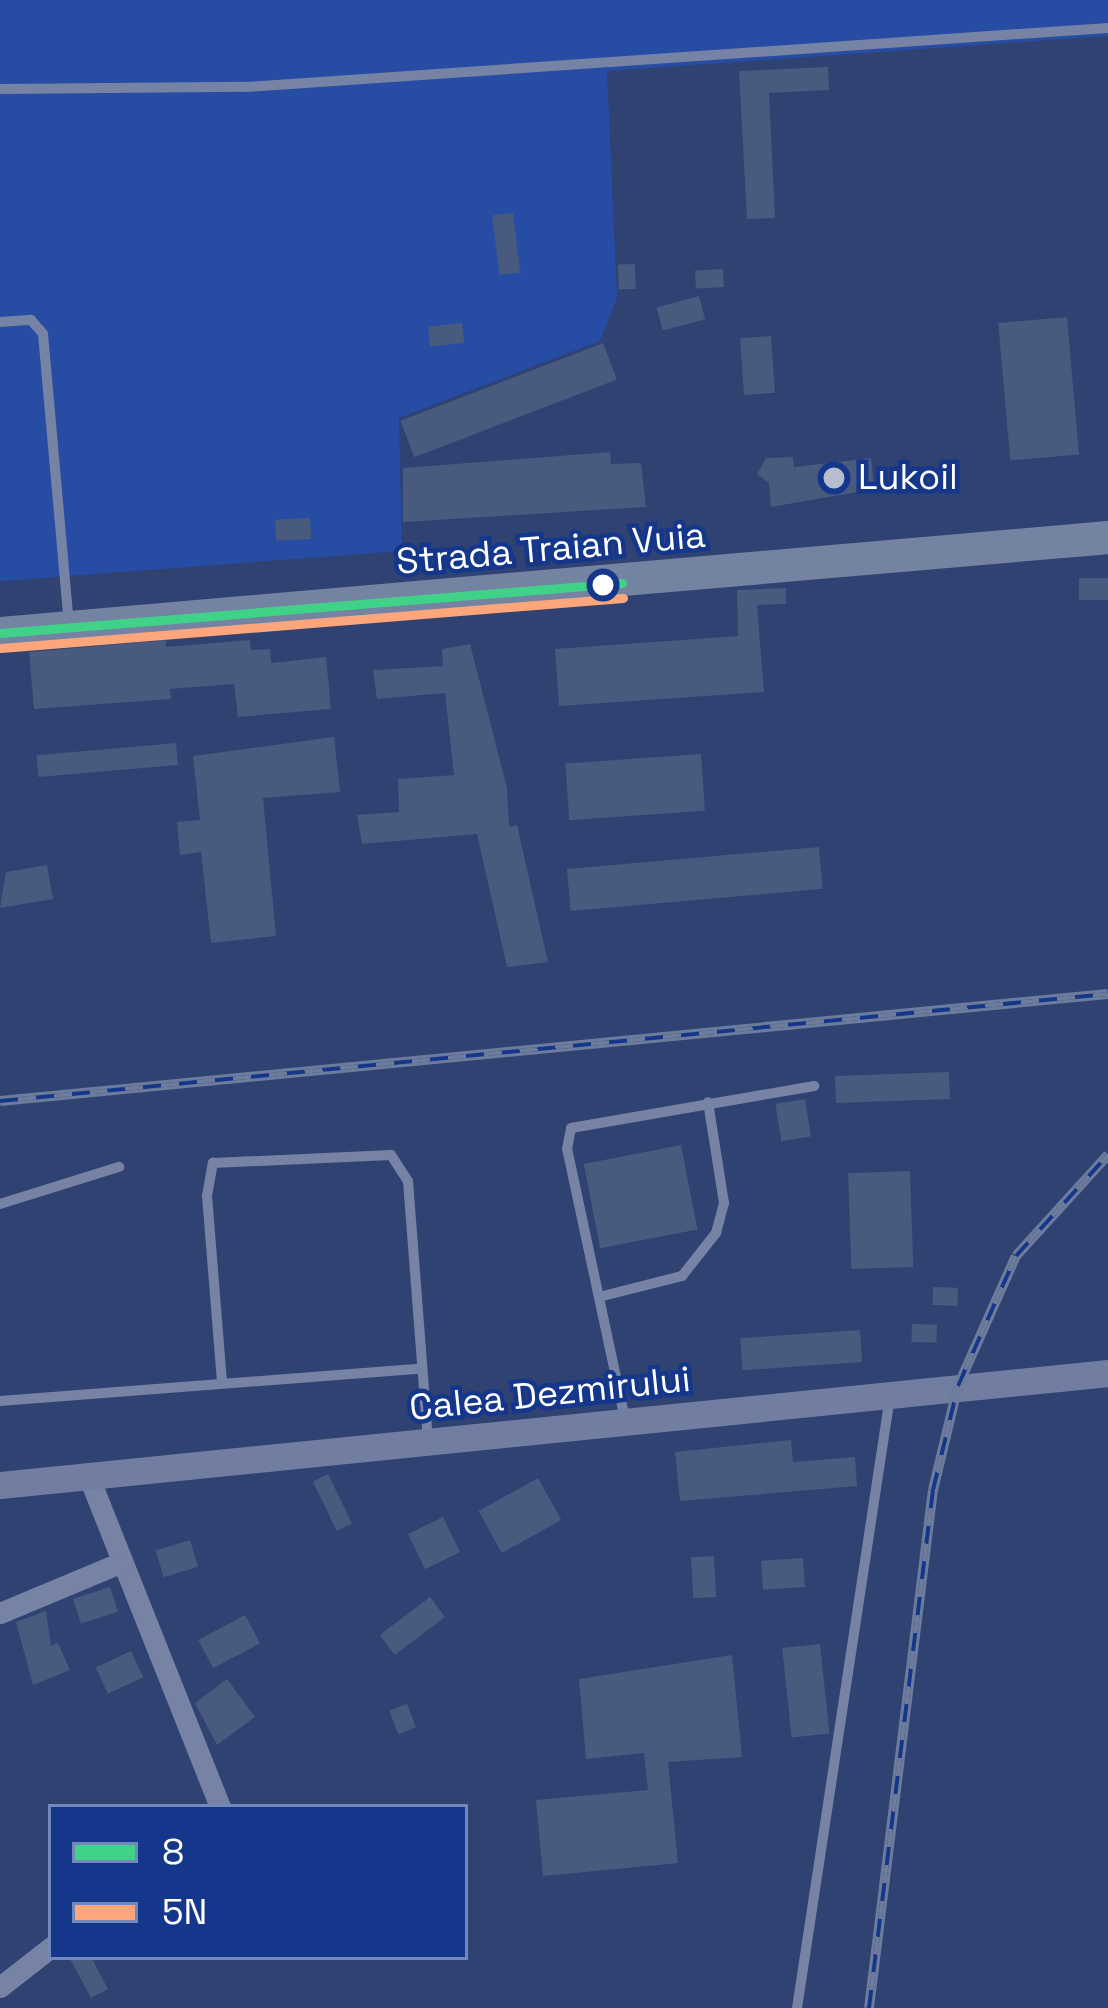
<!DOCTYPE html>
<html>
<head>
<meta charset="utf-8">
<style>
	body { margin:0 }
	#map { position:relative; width:1108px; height:2008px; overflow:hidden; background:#2f4271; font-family:"Space Grotesk",sans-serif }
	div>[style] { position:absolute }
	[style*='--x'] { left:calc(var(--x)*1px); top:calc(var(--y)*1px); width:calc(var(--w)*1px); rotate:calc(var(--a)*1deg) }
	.green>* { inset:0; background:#264da3 }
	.building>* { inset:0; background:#495a7f; transform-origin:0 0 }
	.lane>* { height:10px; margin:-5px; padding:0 5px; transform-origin:5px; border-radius:5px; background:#7683a5 }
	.street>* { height:21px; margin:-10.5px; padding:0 10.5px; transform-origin:10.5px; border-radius:10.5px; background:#7683a5 }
	.secondary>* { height:27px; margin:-13.5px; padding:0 13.5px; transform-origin:13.5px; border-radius:13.5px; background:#717ea1 }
	.primary>* { height:33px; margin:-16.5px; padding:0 16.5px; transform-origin:16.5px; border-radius:16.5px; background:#7583a3 }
	.rail>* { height:10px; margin-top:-5px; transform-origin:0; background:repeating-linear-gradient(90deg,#14378c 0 18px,#6d7c9c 0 36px); box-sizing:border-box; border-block:3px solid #6d7c9c }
	.bus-1>* { height:9px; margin:-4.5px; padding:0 4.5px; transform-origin:4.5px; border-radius:4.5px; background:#40d288 }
	.bus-2>* { height:9px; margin:-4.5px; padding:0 4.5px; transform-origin:4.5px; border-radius:4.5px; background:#fea67b }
	.dots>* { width:33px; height:33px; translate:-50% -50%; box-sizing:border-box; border:6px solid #14378c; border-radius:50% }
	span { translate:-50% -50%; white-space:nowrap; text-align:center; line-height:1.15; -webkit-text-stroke:9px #14378c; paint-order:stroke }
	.poi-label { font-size:36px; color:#fff }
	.left { translate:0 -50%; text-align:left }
	.street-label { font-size:36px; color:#fff }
	.legend { position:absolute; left:48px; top:1804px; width:420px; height:156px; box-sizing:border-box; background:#14378c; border:3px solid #7287ba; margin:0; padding:15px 21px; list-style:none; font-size:36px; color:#fff }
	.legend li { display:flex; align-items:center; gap:24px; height:60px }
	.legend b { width:60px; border:3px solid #7287ba }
</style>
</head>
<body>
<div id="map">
	<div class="green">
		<i style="clip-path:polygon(0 0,1108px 0,1108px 36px,607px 71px,617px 298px,600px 341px,399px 418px,402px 551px,0 581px)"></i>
	</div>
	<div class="building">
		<i style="clip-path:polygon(828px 67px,829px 90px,769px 93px,775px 218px,747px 219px,739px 71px)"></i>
		<i style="left:513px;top:213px;width:60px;height:21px;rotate:83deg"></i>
		<i style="left:635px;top:264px;width:25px;height:17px;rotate:88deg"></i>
		<i style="left:723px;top:269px;width:18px;height:28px;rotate:87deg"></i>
		<i style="left:699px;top:296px;width:24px;height:44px;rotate:75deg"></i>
		<i style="left:1067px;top:317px;width:138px;height:69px;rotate:85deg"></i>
		<i style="left:462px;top:323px;width:20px;height:34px;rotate:84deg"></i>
		<i style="left:771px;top:336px;width:57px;height:31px;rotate:86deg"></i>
		<i style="left:603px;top:343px;width:39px;height:217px;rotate:69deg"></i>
		<i style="clip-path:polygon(610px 452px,611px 464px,641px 463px,646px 507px,403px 522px,403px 468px)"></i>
		<i style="clip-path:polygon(793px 457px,794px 467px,871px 458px,874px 489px,771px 507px,769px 483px,757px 474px,766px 458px)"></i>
		<i style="left:310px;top:518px;width:21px;height:35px;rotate:87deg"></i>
		<i style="left:1108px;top:578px;width:22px;height:29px;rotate:90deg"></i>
		<i style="clip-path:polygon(786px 588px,786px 604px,757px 605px,764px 692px,559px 706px,555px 649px,738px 636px,737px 590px)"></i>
		<i style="clip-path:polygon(166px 640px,166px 647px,250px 640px,251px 650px,270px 649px,271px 663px,326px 657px,331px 709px,238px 717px,234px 684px,170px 689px,171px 699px,34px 709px,29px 652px)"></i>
		<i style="clip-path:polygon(470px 644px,507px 788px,509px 827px,517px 825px,548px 962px,507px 967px,477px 834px,362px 844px,357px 815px,399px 812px,398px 779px,454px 775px,445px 693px,377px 699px,373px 670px,443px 666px,442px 649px)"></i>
		<i style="clip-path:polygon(334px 737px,340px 792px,263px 798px,276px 936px,211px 943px,201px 852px,180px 855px,177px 822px,200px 820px,193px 756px)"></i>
		<i style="left:176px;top:743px;width:22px;height:140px;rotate:85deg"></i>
		<i style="left:701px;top:754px;width:57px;height:136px;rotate:86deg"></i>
		<i style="left:819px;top:847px;width:42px;height:253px;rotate:85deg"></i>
		<i style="clip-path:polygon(47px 865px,53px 899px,0 908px,6px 872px)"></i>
		<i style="left:949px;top:1072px;width:27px;height:114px;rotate:88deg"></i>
		<i style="left:805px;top:1099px;width:38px;height:30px;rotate:81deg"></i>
		<i style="left:681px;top:1145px;width:86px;height:99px;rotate:79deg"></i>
		<i style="left:910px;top:1171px;width:96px;height:62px;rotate:88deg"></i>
		<i style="left:933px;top:1287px;width:25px;height:18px;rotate:2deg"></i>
		<i style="left:912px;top:1324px;width:25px;height:18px;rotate:2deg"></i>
		<i style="left:860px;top:1330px;width:32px;height:120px;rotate:86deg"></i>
		<i style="clip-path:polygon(791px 1440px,793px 1462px,855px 1457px,857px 1486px,680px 1501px,675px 1452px)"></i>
		<i style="left:328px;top:1474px;width:55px;height:17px;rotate:64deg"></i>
		<i style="left:538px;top:1478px;width:48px;height:68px;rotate:61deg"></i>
		<i style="left:443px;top:1517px;width:39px;height:39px;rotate:64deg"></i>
		<i style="left:190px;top:1540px;width:28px;height:36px;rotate:73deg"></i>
		<i style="left:714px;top:1556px;width:41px;height:23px;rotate:87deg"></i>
		<i style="left:803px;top:1558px;width:29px;height:42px;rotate:86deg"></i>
		<i style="left:110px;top:1587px;width:26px;height:39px;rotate:72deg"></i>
		<i style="left:430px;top:1597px;width:25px;height:63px;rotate:53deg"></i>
		<i style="clip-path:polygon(46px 1611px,51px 1646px,58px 1643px,70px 1670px,33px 1685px,16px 1622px)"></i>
		<i style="left:245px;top:1615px;width:32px;height:53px;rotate:62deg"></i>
		<i style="left:820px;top:1644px;width:90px;height:38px;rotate:84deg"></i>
		<i style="left:131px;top:1651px;width:29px;height:39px;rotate:65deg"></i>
		<i style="clip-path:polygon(732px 1655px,742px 1757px,668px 1762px,678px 1863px,543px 1876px,536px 1800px,648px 1790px,644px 1753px,586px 1759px,579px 1679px)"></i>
		<i style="clip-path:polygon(227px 1679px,255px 1717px,217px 1745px,195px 1703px)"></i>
		<i style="left:407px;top:1704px;width:25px;height:19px;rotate:69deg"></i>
		<i style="clip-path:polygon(69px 1957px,91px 1957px,108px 1989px,91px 1998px)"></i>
	</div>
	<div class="lane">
		<i style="--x:0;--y:89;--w:246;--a:-0.5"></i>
		<i style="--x:246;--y:87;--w:864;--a:-3.92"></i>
		<i style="--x:0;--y:322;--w:31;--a:-4"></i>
		<i style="--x:31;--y:320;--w:18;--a:49"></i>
		<i style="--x:43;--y:334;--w:291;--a:84.9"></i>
		<i style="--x:0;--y:1204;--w:125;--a:-17.3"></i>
		<i style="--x:599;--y:1297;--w:86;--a:-14.2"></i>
		<i style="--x:682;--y:1276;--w:55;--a:-51.7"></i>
		<i style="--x:716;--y:1233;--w:31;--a:-75"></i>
		<i style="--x:724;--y:1203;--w:102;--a:-99"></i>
		<i style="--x:222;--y:1382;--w:187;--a:-94.6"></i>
		<i style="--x:207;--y:1196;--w:34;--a:-80"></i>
		<i style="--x:213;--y:1163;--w:178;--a:-2.6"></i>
		<i style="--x:391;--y:1155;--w:31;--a:57"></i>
		<i style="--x:408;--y:1181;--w:260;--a:85.6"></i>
		<i style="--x:0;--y:1401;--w:420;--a:-4.4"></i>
		<i style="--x:625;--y:1419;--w:276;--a:-102.1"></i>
		<i style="--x:567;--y:1149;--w:21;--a:-79"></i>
		<i style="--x:571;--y:1128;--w:247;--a:-9.8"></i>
		<i style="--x:797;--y:2008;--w:618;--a:-81.35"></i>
	</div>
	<div class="street">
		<i style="--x:90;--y:1480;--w:352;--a:68.3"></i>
		<i style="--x:0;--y:1613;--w:132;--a:-22.7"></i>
		<i style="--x:0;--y:1987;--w:65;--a:-38.1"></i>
	</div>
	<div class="secondary">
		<i style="--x:0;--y:1485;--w:1114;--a:-5.77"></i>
	</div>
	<div class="primary">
		<i style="--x:0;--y:633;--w:1112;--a:-4.95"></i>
	</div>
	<div class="rail">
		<i style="--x:0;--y:1101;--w:1113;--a:-5.52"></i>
		<i style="--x:869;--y:2008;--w:522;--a:-82.96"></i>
		<i style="--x:933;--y:1490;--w:107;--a:-76.5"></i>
		<i style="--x:958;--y:1386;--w:142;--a:-66"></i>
		<i style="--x:1016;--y:1256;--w:137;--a:-47.7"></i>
	</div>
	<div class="bus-1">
		<i style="--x:0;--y:633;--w:624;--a:-4.6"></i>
	</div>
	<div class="bus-2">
		<i style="--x:1;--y:648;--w:624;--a:-4.6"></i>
	</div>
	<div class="dots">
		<i style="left:834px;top:478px;background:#b6bdcd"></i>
		<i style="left:603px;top:585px;background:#fff"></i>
	</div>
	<div class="poi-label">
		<span class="left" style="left:858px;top:478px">Lukoil</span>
	</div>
	<div class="street-label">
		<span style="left:551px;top:549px;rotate:-5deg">Strada Traian Vuia</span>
		<span style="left:550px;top:1394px;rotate:-6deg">Calea Dezmirului</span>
	</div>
	<ul class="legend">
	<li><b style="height:15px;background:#40d288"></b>8</li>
	<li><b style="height:15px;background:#fea67b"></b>5N</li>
	</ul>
</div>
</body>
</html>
